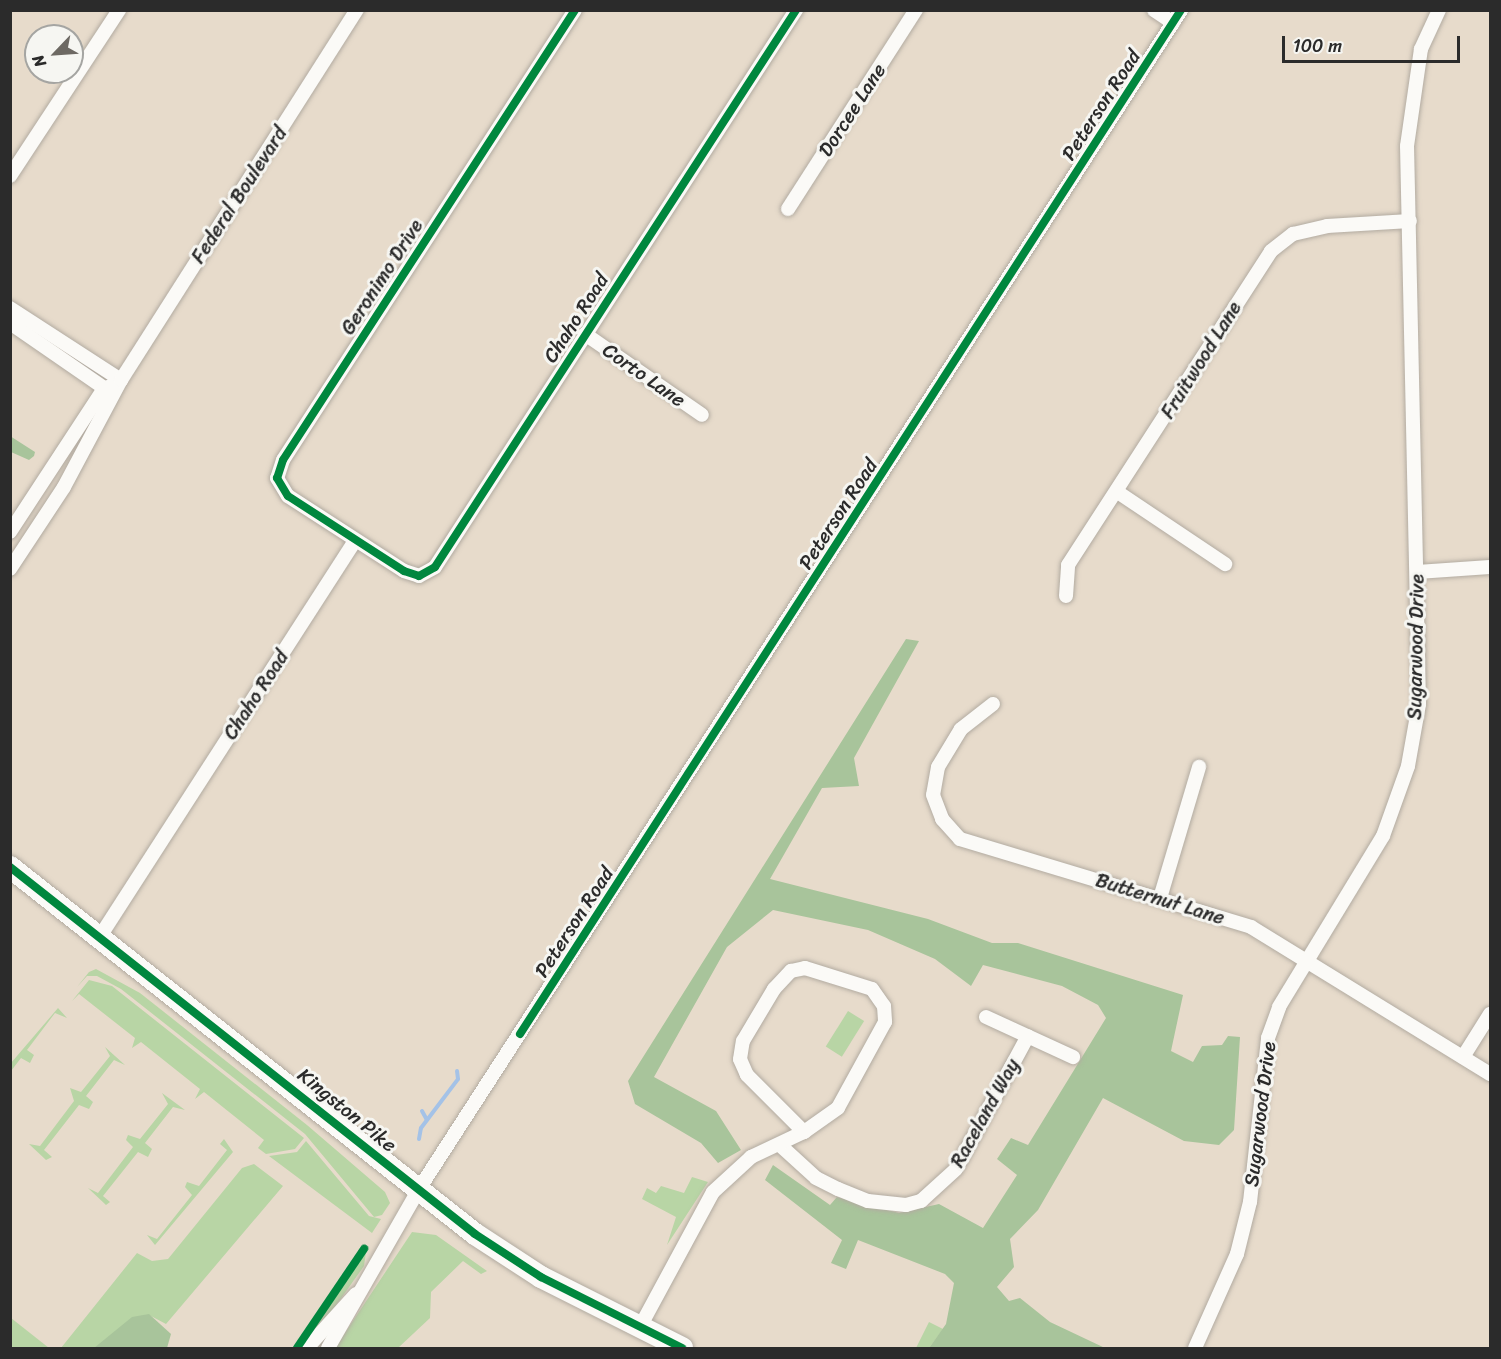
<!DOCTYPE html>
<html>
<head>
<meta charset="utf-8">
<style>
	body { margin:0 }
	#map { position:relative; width:1501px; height:1359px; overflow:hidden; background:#e7dbcb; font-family:Sriracha,sans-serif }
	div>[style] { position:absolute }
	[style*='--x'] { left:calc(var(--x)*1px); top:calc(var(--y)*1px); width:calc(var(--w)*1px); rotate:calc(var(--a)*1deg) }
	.green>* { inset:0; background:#b8d5a5; transform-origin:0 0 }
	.forest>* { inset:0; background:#a8c49b }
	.stream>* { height:4px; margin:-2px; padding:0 2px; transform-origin:2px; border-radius:2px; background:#a4c2e7 }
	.roads { filter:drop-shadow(0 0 2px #b2aba1) drop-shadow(0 0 2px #b2aba1) }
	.minor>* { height:14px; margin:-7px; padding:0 7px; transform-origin:7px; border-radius:7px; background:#fbfaf7 }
	.primary>* { height:22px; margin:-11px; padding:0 11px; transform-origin:11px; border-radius:11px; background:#fbfaf7 }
	.cycleway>* { height:8px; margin:-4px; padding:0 4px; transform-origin:4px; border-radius:4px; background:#00873e }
	span { translate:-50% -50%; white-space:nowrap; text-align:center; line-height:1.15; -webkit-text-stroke:6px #f6f6f2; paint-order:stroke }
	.street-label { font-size:20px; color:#2b2b2b }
	.frame { position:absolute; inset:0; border:12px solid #2b2b2b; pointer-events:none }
	.north { position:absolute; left:24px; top:24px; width:60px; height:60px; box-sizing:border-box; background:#f6f6f2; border:2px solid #a5a5a2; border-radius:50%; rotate:245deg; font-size:16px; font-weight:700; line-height:24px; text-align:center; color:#2b2b2b }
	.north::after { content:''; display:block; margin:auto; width:21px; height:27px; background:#6d6963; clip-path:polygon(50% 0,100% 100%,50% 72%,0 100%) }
	.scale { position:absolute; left:1282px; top:36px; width:178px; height:27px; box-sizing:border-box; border:3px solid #2b2b2b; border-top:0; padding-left:8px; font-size:18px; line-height:21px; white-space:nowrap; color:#2b2b2b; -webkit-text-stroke:4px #f6f6f2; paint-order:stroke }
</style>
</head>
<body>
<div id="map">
	<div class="green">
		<i style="clip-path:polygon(96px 969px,140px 993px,307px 1125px,385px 1192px,390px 1203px,382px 1215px,374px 1217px,305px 1134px,121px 989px,97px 976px,87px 976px,77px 987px,89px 972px)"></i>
		<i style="clip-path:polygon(89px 980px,112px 986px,304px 1138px,295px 1149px,266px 1154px,258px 1148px,264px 1140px,204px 1092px,195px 1099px,200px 1089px,141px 1042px,132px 1048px,135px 1038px,79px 994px,72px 1001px)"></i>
		<i style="clip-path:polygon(58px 1008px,67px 1018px,55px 1013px,27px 1050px,34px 1055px,30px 1063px,21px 1058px,11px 1071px,11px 1063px)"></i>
		<i style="left:848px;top:1011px;width:19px;height:42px;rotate:32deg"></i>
		<i style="clip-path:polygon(105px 1047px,125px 1065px,114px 1060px,86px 1096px,93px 1102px,89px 1109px,79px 1105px,44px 1150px,52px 1157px,46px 1160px,29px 1144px,40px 1146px,74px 1101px,70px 1088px,81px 1092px,110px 1056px)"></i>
		<i style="clip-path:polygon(162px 1093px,185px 1110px,173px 1107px,145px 1143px,152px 1149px,148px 1157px,138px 1152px,103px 1196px,110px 1202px,106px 1205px,88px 1188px,98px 1193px,133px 1147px,126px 1140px,128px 1135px,140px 1139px,168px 1104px)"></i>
		<i style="clip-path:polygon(224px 1139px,233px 1152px,155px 1245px,147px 1235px,157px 1239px,192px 1195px,185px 1187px,187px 1182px,199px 1186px,227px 1150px,220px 1144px)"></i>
		<i style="clip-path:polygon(306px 1141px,369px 1216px,381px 1219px,372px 1233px,269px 1156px,297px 1152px)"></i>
		<i style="clip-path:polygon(254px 1164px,283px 1186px,166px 1324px,149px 1315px,94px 1348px,61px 1348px,137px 1253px,152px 1261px,168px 1259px,242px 1168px)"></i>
		<i style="clip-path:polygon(692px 1177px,708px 1182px,667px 1245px,676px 1217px,642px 1199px,647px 1188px,656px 1193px,661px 1186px,684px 1193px)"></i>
		<i style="clip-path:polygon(412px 1232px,436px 1235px,487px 1271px,481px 1274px,463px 1261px,431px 1292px,430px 1318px,398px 1348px,335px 1348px)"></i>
		<i style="clip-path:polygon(366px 1252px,364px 1266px,310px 1342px,300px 1348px)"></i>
		<i style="clip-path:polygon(10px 1318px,11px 1318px,49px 1348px,11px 1348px)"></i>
		<i style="clip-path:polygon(929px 1322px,943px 1329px,929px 1348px,916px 1348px)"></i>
	</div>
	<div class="forest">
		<i style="clip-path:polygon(10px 436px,35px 452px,34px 456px,29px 460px,11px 452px)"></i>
		<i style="clip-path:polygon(906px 639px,919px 641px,854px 758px,859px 786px,822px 788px,770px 879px,928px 919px,992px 943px,1018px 943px,1183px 995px,1171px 1051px,1193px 1062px,1202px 1046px,1222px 1045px,1228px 1036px,1240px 1037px,1234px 1130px,1219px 1145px,1184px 1141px,1103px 1098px,1038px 1210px,1010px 1239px,1014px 1267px,997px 1287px,1009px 1301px,1020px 1298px,1050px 1322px,1105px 1348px,929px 1348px,946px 1324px,954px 1283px,945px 1274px,858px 1240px,846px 1269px,831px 1263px,842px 1240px,765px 1180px,773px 1165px,830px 1205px,837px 1197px,899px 1213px,939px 1204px,983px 1228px,1017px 1175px,997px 1159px,1011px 1138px,1028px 1145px,1106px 1018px,1098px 1005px,1062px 986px,983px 965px,971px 986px,935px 959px,868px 930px,773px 910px,727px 947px,654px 1077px,716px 1111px,741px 1150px,718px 1163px,701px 1143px,635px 1104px,628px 1081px)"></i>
		<i style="clip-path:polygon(149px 1314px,171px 1334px,167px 1348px,94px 1348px,132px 1317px)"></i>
	</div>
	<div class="stream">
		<i style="--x:422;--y:1111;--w:10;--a:61"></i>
		<i style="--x:419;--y:1139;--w:11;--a:-80"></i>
		<i style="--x:421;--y:1128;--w:61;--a:-52.9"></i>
		<i style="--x:458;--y:1079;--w:8;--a:-97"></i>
	</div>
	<div class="roads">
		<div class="minor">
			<i style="--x:575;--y:10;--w:536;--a:122.98"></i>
			<i style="--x:283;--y:460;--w:19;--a:108"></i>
			<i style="--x:277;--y:478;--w:21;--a:59"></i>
			<i style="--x:288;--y:496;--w:138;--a:32.9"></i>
			<i style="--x:404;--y:571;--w:16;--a:18"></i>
			<i style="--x:419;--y:576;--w:18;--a:-29"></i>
			<i style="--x:435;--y:567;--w:664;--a:-57.05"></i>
			<i style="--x:1154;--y:10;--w:23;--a:34"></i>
			<i style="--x:10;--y:176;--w:199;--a:-56.7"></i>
			<i style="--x:788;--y:209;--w:237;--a:-57.3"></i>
			<i style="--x:10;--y:308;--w:132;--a:33"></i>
			<i style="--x:10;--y:323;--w:121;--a:34.6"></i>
			<i style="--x:585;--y:334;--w:142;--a:34.7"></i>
			<i style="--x:1119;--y:493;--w:128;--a:33.8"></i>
			<i style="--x:10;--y:532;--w:170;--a:-56.8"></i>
			<i style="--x:103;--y:390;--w:21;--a:-29"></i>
			<i style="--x:10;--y:569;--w:98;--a:-56.6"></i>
			<i style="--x:64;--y:487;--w:121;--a:-62"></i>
			<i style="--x:121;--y:380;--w:439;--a:-57.5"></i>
			<i style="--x:1417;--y:572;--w:73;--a:-3.9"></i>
			<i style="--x:1066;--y:596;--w:31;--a:-86"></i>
			<i style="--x:1068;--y:565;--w:374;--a:-57.1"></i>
			<i style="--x:1271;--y:251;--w:28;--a:-38"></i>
			<i style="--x:1293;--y:234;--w:35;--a:-13"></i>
			<i style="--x:1327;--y:226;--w:83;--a:-3.4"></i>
			<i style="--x:993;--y:704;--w:41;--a:142"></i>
			<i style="--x:961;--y:729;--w:44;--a:121.2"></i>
			<i style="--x:938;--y:767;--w:28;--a:100"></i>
			<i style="--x:933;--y:795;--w:26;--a:69"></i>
			<i style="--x:942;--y:819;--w:27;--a:48"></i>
			<i style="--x:960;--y:839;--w:304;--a:16.8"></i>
			<i style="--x:1251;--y:927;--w:281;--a:31.6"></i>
			<i style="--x:1160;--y:898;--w:137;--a:-73.4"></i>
			<i style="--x:99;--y:938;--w:472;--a:-57.2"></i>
			<i style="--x:805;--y:968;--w:70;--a:17.4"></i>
			<i style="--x:872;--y:989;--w:21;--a:55"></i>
			<i style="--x:884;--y:1006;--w:16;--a:86"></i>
			<i style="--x:885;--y:1022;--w:98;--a:118.7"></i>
			<i style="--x:838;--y:1108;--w:42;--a:144.8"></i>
			<i style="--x:804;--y:1132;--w:81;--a:-135"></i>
			<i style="--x:747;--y:1075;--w:17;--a:-114"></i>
			<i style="--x:740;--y:1059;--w:18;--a:-81"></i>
			<i style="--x:743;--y:1041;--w:61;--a:-59.2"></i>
			<i style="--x:774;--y:989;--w:25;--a:-47"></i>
			<i style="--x:791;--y:971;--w:14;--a:-12"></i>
			<i style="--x:986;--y:1017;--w:96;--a:24.7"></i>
			<i style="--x:1463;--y:1057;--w:51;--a:-57.9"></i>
			<i style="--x:781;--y:1146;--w:47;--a:42.4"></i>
			<i style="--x:816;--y:1178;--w:25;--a:27"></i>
			<i style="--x:838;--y:1189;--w:32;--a:22"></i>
			<i style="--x:868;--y:1201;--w:38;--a:6"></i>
			<i style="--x:906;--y:1205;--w:16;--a:-15"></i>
			<i style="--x:921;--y:1201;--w:47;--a:-42.4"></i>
			<i style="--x:956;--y:1169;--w:151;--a:-61.6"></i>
			<i style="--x:640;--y:1327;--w:153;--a:-61.6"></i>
			<i style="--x:713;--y:1192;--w:52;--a:-42.6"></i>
			<i style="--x:751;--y:1157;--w:59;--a:-25.3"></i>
			<i style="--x:307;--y:1348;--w:73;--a:-47.8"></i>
			<i style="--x:328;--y:1348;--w:183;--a:-60.2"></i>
			<i style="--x:419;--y:1189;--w:1404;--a:-57.12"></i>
			<i style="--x:1195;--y:1348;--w:103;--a:-65.9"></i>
			<i style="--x:1237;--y:1254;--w:54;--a:-76"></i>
			<i style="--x:1250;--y:1202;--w:165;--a:-83.7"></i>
			<i style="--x:1268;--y:1038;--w:33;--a:-70"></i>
			<i style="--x:1279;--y:1007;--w:200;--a:-58.7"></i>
			<i style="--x:1383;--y:836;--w:74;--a:-70.3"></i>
			<i style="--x:1408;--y:766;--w:63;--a:-79.9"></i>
			<i style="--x:1419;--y:704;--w:558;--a:-91.23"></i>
			<i style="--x:1407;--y:146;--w:98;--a:-81.8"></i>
			<i style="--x:1421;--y:49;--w:43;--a:-65.2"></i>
		</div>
		<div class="primary">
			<i style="--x:10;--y:867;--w:592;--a:38.28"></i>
			<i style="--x:475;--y:1234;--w:79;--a:33.1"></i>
			<i style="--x:541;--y:1277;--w:158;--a:26.7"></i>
		</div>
	</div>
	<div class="cycleway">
		<i style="--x:575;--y:10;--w:536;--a:122.98"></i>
		<i style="--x:283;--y:460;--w:19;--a:108"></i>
		<i style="--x:277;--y:478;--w:21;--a:59"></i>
		<i style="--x:288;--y:496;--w:138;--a:32.9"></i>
		<i style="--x:404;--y:571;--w:16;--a:18"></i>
		<i style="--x:419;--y:576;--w:18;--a:-29"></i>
		<i style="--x:435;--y:567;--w:664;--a:-57.05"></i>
		<i style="--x:10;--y:867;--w:592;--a:38.28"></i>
		<i style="--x:475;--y:1234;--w:79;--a:33.1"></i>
		<i style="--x:541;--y:1277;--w:158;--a:26.7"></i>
		<i style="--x:520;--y:1034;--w:1219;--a:-57.16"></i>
		<i style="--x:297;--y:1348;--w:120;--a:-55.9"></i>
	</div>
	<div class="street-label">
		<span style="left:1101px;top:105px;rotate:-57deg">Peterson Road</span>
		<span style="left:852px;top:110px;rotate:-57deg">Dorcee Lane</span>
		<span style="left:239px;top:195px;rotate:-57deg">Federal Boulevard</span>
		<span style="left:382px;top:277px;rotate:-57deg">Geronimo Drive</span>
		<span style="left:576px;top:318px;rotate:-57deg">Chaho Road</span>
		<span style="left:1201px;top:360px;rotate:-58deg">Fruitwood Lane</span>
		<span style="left:644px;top:375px;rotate:35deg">Corto Lane</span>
		<span style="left:838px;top:514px;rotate:-57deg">Peterson Road</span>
		<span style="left:1416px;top:647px;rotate:-89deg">Sugarwood Drive</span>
		<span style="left:256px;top:695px;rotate:-57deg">Chaho Road</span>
		<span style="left:1160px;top:899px;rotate:17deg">Butternut Lane</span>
		<span style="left:574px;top:922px;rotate:-57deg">Peterson Road</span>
		<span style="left:347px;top:1110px;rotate:39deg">Kingston Pike</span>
		<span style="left:985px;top:1113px;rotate:-61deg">Raceland Way</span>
		<span style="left:1260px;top:1114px;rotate:-83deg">Sugarwood Drive</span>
	</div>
	<div class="frame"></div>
	<div class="north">N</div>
	<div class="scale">100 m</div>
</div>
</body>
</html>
